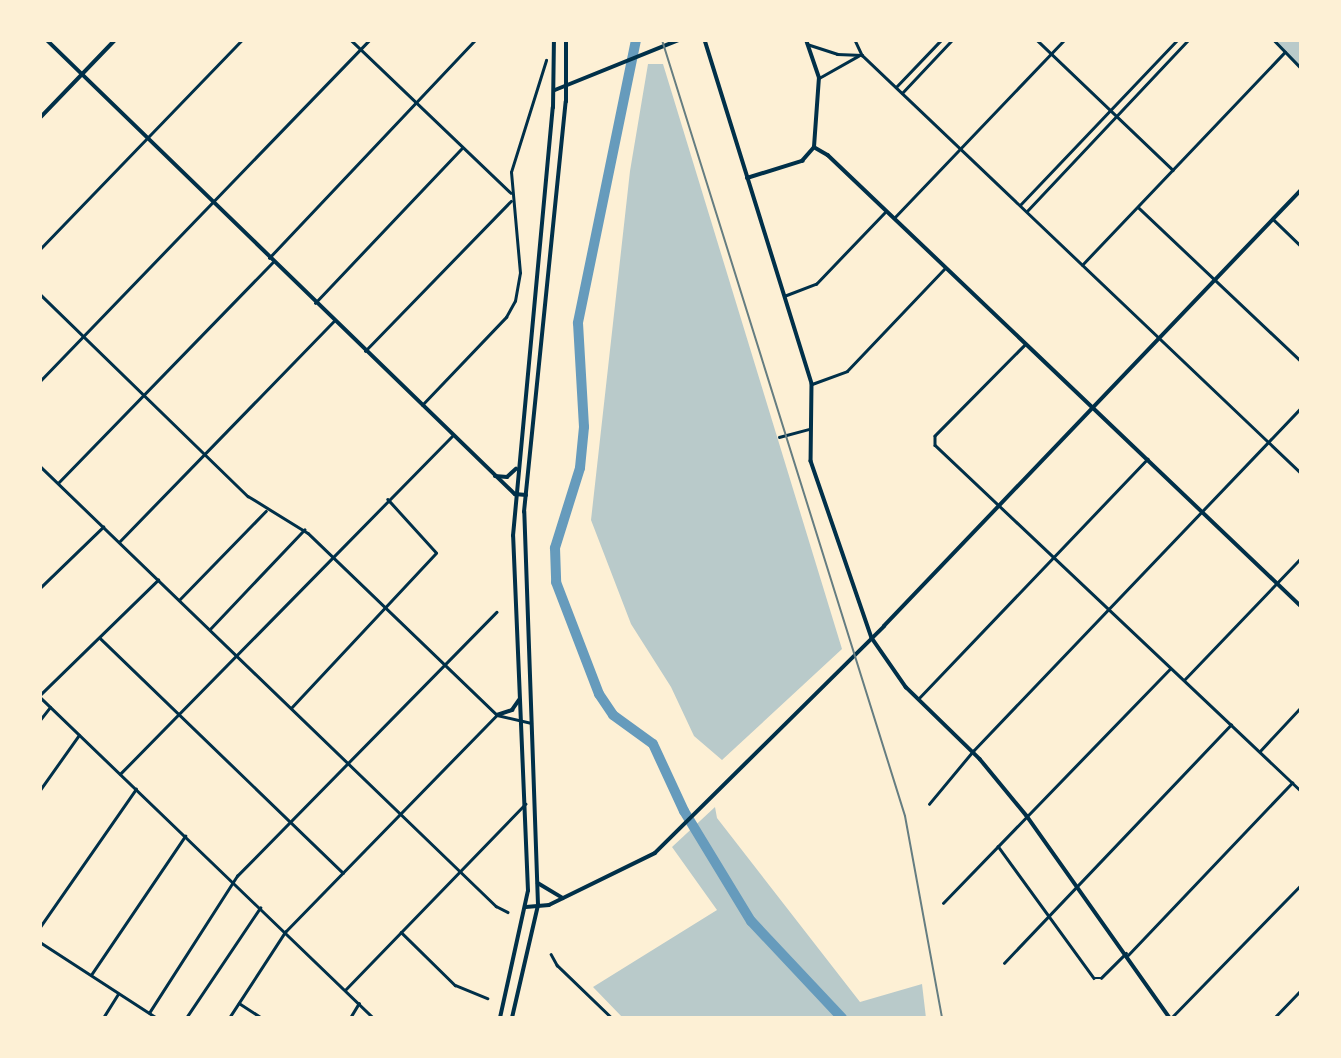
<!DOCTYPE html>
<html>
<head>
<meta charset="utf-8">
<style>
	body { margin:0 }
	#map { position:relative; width:1341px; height:1058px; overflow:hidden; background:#fdf0d5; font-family:"Titillium Web",sans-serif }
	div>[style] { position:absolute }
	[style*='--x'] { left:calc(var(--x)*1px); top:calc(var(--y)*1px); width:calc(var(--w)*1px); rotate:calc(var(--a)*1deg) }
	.green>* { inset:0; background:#b9caca }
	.river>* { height:10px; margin:-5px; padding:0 5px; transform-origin:5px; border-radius:5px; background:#669bbc }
	.minor>* { height:2.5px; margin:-1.25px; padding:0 1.25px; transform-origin:1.25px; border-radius:1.25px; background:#003049 }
	.tertiary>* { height:3.5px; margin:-1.75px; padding:0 1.75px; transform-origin:1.75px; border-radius:1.75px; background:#003049 }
	.secondary>* { height:3.5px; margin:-1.75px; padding:0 1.75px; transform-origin:1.75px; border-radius:1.75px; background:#003049 }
	.rail>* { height:2px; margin:-1px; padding:0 1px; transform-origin:1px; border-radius:1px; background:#657d81 }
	span { translate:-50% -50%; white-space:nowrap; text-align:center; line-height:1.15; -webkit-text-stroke:5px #fdf0d5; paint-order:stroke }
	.frame { position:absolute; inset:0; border:42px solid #fdf0d5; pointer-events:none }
</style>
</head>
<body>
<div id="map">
	<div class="green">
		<i style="clip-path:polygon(1274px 40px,1301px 40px,1301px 68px)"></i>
		<i style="clip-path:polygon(648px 64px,663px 64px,842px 649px,722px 760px,694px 736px,671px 687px,631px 624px,591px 520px,630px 171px)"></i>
		<i style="clip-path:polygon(715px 807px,717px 818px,860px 1002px,922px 984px,926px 1018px,623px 1018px,593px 987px,717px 910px,672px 847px)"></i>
	</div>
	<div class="river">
		<i style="--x:636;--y:40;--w:289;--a:101.6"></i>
		<i style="--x:578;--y:323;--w:104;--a:86.7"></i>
		<i style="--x:584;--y:427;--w:41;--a:95.6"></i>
		<i style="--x:580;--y:468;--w:84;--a:107.4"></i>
		<i style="--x:555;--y:548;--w:34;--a:88"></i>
		<i style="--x:556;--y:582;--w:120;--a:69"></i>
		<i style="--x:599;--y:694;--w:25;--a:56"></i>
		<i style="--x:613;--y:715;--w:49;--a:35.9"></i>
		<i style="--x:653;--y:744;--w:74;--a:65.2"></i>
		<i style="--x:684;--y:811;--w:129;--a:58.7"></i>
		<i style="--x:751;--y:921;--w:133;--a:46.8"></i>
	</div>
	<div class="minor">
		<i style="--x:351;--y:40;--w:221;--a:43.7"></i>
		<i style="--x:855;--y:40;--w:17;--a:65"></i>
		<i style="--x:862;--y:55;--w:606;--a:43.6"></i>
		<i style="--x:1037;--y:40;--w:188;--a:43.7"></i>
		<i style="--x:1274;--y:40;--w:39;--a:46"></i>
		<i style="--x:807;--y:44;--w:32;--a:18"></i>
		<i style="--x:837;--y:54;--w:25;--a:2"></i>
		<i style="--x:819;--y:78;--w:45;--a:-29.4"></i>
		<i style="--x:896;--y:87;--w:65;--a:-46.2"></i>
		<i style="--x:902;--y:93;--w:73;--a:-46.7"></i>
		<i style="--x:1020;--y:205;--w:228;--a:-46.4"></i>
		<i style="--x:1138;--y:207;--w:224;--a:43.4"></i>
		<i style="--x:1027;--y:211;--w:235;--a:-46.7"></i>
		<i style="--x:894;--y:218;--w:246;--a:-46.3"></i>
		<i style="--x:1273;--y:219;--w:39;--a:44"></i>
		<i style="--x:40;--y:249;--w:291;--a:-46"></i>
		<i style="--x:269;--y:258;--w:300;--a:-46.6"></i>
		<i style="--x:1082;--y:265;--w:294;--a:-46.4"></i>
		<i style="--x:40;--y:294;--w:290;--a:44.2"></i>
		<i style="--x:248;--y:496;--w:70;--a:31.7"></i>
		<i style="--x:308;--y:533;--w:262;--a:43.9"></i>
		<i style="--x:497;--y:715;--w:35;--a:13"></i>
		<i style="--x:784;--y:296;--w:34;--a:-21"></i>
		<i style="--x:816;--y:284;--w:101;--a:-46.2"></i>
		<i style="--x:315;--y:303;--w:214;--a:-46.5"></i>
		<i style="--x:1026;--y:344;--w:129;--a:134.7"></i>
		<i style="--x:935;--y:436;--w:9;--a:90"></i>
		<i style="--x:935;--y:445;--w:504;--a:43.39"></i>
		<i style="--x:365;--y:351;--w:209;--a:-45.8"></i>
		<i style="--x:40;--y:381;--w:474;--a:-46"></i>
		<i style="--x:812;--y:384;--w:37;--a:-20"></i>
		<i style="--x:847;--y:371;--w:142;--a:-46.4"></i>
		<i style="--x:422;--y:405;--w:122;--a:-46.3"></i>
		<i style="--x:506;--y:317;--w:18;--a:-61"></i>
		<i style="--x:515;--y:301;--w:28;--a:-80"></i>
		<i style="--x:520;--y:273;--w:101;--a:-95.1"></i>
		<i style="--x:511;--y:172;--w:117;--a:-72.6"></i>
		<i style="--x:779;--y:437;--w:31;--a:-15"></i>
		<i style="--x:40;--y:466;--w:634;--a:43.98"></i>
		<i style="--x:496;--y:906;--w:13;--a:27"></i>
		<i style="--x:58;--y:483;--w:308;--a:-45.8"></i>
		<i style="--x:119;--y:542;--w:308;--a:-45.8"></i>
		<i style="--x:40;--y:588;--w:88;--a:-44.1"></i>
		<i style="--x:179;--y:600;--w:124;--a:-45.7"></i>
		<i style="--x:210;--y:629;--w:137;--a:-46.5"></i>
		<i style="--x:100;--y:638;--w:338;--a:44"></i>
		<i style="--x:1184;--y:680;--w:169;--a:-46.2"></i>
		<i style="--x:40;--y:695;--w:165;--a:-44.3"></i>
		<i style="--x:40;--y:697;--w:463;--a:43.9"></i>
		<i style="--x:918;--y:699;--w:332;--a:-46.3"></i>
		<i style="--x:291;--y:708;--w:212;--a:-46.9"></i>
		<i style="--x:436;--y:553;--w:72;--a:-132.2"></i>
		<i style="--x:40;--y:720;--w:16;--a:-52"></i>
		<i style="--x:1260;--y:751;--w:60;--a:-47"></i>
		<i style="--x:120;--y:774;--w:475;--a:-45.5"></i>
		<i style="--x:40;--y:790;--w:67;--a:-54.7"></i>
		<i style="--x:929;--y:804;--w:69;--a:-50.3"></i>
		<i style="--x:973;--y:751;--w:475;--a:-46.3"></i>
		<i style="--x:998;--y:846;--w:163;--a:54"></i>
		<i style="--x:1094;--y:978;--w:7;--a:0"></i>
		<i style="--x:1101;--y:978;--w:35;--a:-45"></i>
		<i style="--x:943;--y:903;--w:326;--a:-45.9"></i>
		<i style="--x:40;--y:927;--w:168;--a:-55.2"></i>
		<i style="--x:401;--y:932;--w:76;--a:44.5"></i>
		<i style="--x:455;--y:985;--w:35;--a:22"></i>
		<i style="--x:40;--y:942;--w:140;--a:33"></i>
		<i style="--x:551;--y:954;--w:13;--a:61"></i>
		<i style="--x:557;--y:965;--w:76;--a:43.9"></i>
		<i style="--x:1128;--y:955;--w:238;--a:-46.4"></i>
		<i style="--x:1004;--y:963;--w:329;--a:-46.4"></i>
		<i style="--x:91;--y:975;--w:168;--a:-55.9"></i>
		<i style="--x:345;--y:990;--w:259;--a:-45.9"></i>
		<i style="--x:239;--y:1003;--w:27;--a:33"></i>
		<i style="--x:149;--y:1013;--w:163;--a:-57.3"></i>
		<i style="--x:237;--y:876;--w:370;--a:-45.5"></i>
		<i style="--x:103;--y:1018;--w:28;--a:-58"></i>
		<i style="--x:186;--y:1018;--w:133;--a:-56.1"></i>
		<i style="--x:229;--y:1018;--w:103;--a:-56.9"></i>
		<i style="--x:285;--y:932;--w:303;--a:-45.7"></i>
		<i style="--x:350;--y:1018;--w:17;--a:-59"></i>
		<i style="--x:1171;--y:1018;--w:186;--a:-45.7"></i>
		<i style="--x:1274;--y:1018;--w:39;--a:-46"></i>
	</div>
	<div class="tertiary">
		<i style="--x:47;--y:40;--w:652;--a:44.13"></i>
		<i style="--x:515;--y:494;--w:11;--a:5"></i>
		<i style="--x:705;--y:40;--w:360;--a:72.7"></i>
		<i style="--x:812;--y:384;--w:77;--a:90.7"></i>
		<i style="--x:811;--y:461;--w:187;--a:71"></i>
		<i style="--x:872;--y:638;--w:60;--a:55.2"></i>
		<i style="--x:906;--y:687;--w:103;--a:44.2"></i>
		<i style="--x:980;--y:759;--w:74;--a:50.5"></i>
		<i style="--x:1027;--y:816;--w:247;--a:54.7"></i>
		<i style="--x:40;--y:118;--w:108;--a:-46.1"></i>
		<i style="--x:814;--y:147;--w:16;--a:30"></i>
		<i style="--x:828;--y:155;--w:654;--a:43.64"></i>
		<i style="--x:747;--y:178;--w:58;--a:-17.2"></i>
		<i style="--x:802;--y:161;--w:18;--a:-49"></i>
		<i style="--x:814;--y:147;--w:69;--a:-85.9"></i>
		<i style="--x:819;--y:78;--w:40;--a:-108.9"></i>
		<i style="--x:538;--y:883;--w:29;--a:31"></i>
		<i style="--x:526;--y:907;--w:23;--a:-5"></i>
		<i style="--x:549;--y:905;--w:118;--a:-26.1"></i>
		<i style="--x:655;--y:853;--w:322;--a:-44.7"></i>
		<i style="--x:884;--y:626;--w:603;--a:-46.28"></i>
	</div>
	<div class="secondary">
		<i style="--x:555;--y:90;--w:134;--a:-22"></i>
		<i style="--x:495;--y:476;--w:12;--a:5"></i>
		<i style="--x:507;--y:477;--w:12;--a:-42"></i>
		<i style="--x:497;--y:715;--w:16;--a:-18"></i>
		<i style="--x:512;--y:710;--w:12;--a:-55"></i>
		<i style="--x:500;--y:1018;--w:130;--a:-77.6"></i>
		<i style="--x:528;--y:891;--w:355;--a:-92.4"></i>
		<i style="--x:513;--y:536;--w:430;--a:-84.7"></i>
		<i style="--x:553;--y:108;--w:68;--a:-89.2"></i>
		<i style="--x:512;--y:1018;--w:116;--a:-77"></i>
		<i style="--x:538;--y:905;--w:393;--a:-92"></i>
		<i style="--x:524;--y:512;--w:412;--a:-84.2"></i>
		<i style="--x:566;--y:102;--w:62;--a:-90"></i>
	</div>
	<div class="rail">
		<i style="--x:662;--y:40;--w:813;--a:72.61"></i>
		<i style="--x:905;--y:816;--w:205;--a:79.6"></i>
	</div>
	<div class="frame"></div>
</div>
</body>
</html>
